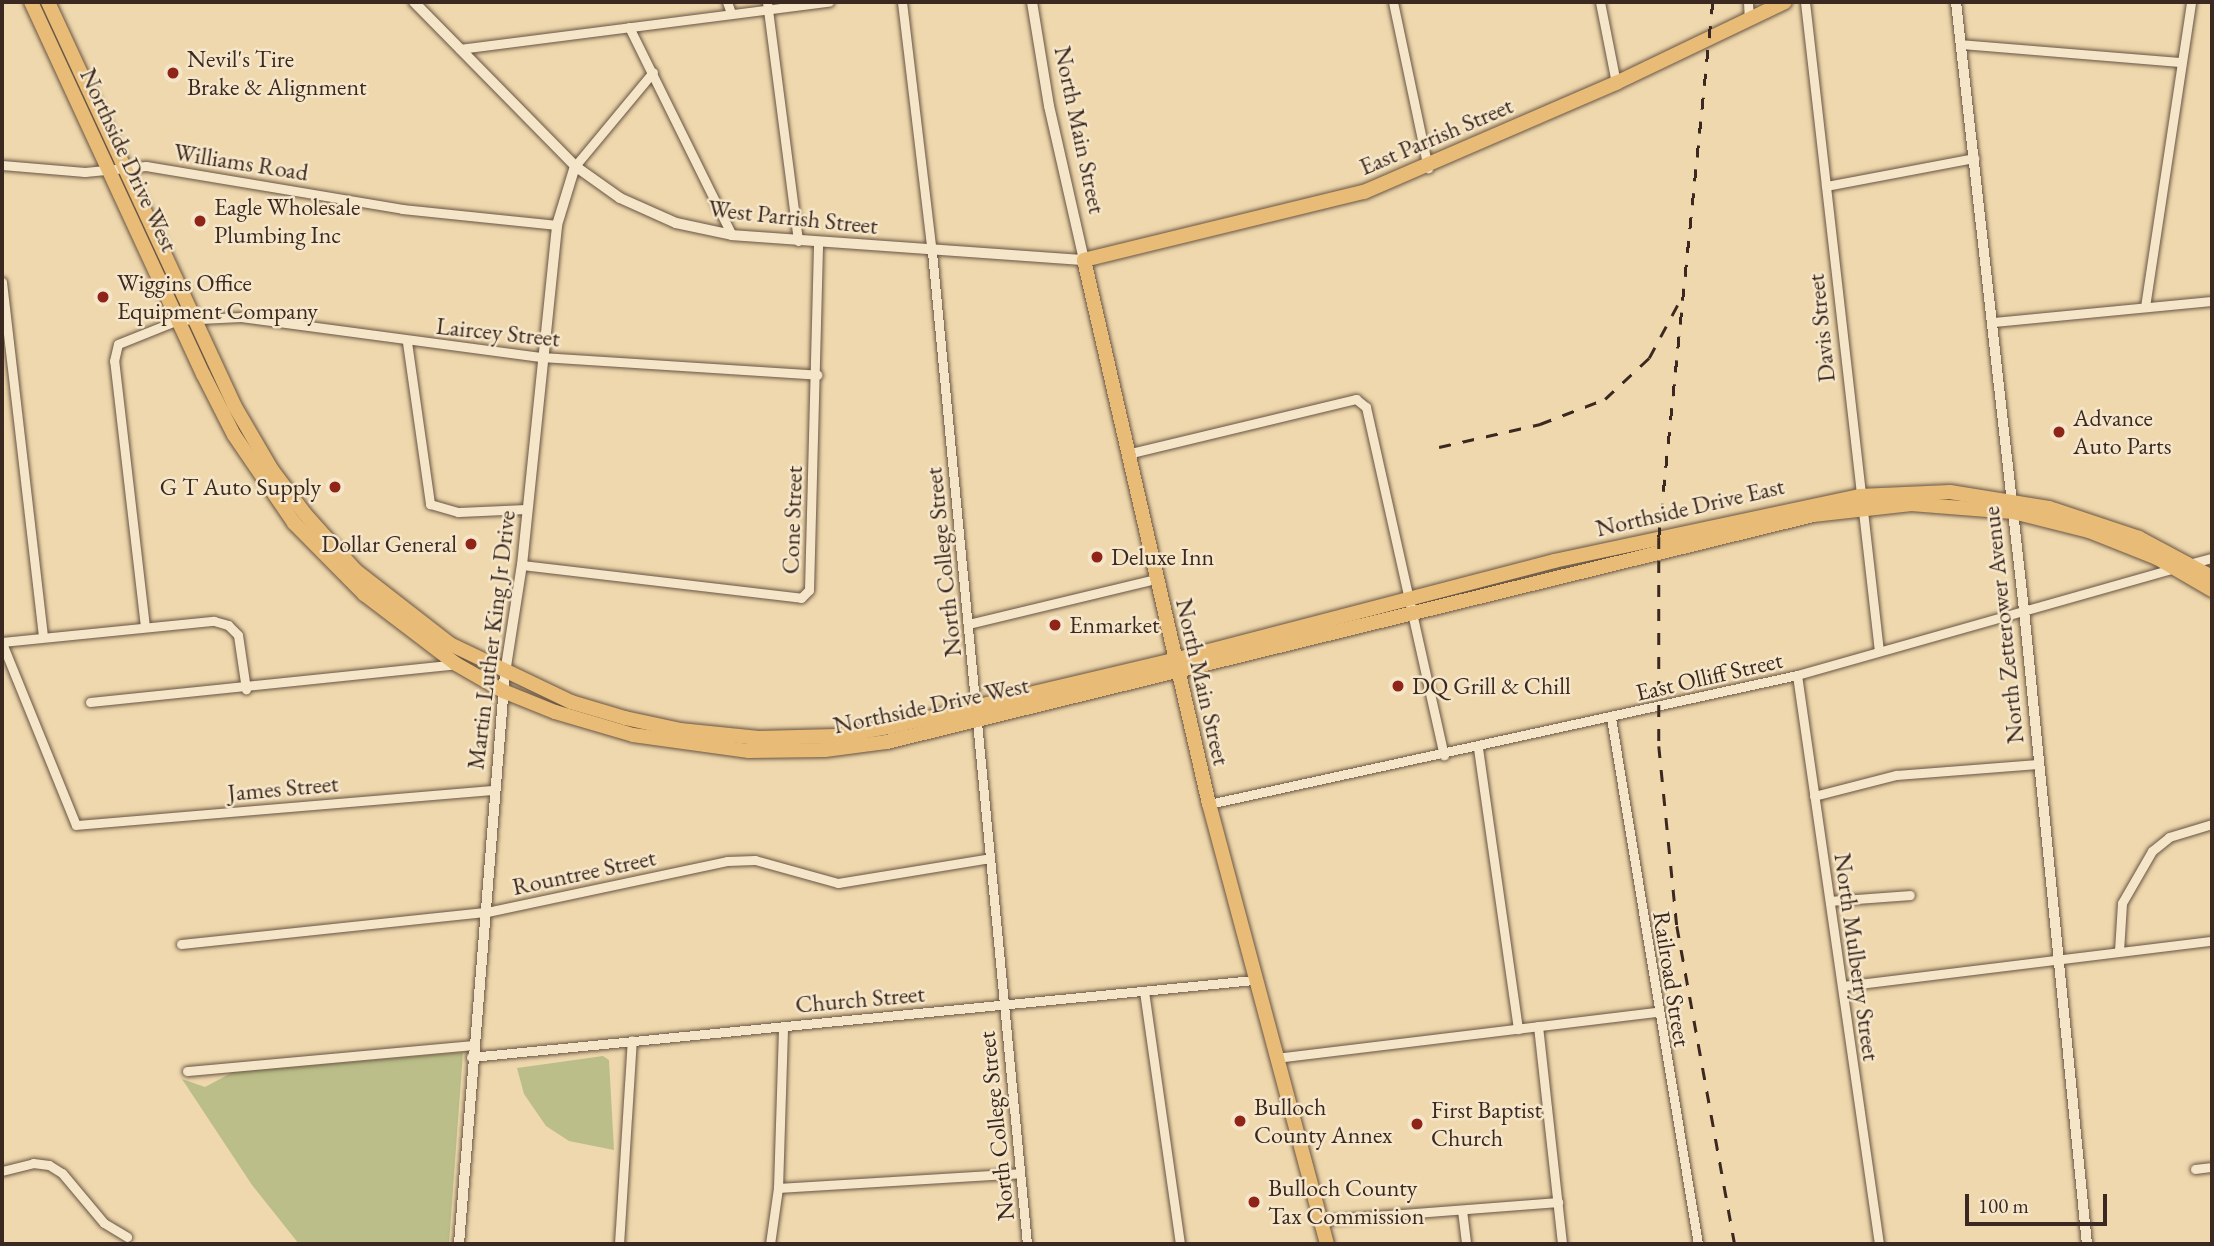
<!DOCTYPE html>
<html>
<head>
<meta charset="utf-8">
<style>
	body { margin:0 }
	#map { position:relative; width:2214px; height:1246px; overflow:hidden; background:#efd8ad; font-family:"EB Garamond",serif }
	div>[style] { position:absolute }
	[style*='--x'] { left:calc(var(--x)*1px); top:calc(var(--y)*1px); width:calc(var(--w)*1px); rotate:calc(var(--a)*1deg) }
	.green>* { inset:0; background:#bbbe88 }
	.roads { filter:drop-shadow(0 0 2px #685443) drop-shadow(0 0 2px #685443) }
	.minor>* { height:9px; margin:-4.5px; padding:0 4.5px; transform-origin:4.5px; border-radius:4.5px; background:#f5e6ca }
	.tertiary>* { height:10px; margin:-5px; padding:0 5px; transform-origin:5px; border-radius:5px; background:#f5e6ca }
	.primary>* { height:14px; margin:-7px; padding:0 7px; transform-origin:7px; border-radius:7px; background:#e8bc76 }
	.rail>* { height:2.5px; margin-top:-1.25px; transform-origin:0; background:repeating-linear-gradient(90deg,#3b2820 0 12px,transparent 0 24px) }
	.dots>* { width:19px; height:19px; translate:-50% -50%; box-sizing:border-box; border:4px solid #f5e6ca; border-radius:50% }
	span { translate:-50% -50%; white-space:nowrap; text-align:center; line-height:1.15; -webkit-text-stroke:5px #f5e6ca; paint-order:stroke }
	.poi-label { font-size:24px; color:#3b2820 }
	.left { translate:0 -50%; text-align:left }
	.right { translate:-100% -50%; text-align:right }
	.street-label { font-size:24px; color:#3b2820 }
	.frame { position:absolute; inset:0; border:4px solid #3b2820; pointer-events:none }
	.scale { position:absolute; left:1965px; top:1194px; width:142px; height:32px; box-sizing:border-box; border:4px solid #3b2820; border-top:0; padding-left:9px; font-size:21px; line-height:24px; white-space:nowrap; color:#3b2820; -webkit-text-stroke:5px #f5e6ca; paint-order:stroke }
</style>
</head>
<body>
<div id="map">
	<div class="green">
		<i style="clip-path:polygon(463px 1052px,449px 1244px,299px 1244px,252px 1185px,182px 1079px,205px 1087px,233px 1072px)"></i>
		<i style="clip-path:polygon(603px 1056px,609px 1060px,614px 1150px,569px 1141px,546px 1126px,524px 1094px,517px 1068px)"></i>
	</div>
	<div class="roads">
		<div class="minor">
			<i style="--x:727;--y:2;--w:12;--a:70"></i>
			<i style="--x:767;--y:2;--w:241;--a:82.6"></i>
			<i style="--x:902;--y:2;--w:252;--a:83.2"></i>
			<i style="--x:932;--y:252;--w:997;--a:84.53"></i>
			<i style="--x:1393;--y:2;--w:170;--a:78.1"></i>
			<i style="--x:1600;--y:2;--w:83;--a:78.8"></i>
			<i style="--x:1748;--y:2;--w:17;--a:87"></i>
			<i style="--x:1805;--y:2;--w:653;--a:83.5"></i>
			<i style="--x:629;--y:27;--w:232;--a:63.7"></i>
			<i style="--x:1960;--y:44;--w:222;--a:4.7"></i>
			<i style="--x:460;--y:49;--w:372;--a:-7.3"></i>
			<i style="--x:2;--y:165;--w:83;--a:4.8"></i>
			<i style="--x:85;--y:172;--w:61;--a:-5.6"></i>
			<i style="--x:146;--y:166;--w:260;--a:9.5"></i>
			<i style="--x:402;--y:209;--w:156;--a:5.9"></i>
			<i style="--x:575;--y:166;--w:122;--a:-50.3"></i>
			<i style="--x:1826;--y:186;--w:151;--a:-10.7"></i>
			<i style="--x:2;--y:282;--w:357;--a:83.4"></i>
			<i style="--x:2145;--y:307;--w:308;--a:-81.4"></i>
			<i style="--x:1993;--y:322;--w:220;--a:-5.5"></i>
			<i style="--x:407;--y:342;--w:164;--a:81.9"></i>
			<i style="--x:430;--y:504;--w:29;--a:16"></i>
			<i style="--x:458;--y:512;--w:69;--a:-2.5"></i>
			<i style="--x:1127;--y:454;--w:236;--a:-13.5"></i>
			<i style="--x:1356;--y:399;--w:13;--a:39"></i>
			<i style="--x:1366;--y:407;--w:357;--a:77.4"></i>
			<i style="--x:2189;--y:564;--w:24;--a:-15"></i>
			<i style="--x:522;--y:565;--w:281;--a:6.7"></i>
			<i style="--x:801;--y:598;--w:11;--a:-45"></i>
			<i style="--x:809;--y:590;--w:347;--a:-88.5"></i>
			<i style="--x:968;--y:624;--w:192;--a:-13.5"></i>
			<i style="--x:145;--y:627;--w:268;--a:-96.6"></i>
			<i style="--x:114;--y:361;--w:17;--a:-77"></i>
			<i style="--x:118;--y:344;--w:65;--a:-21.8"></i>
			<i style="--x:178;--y:320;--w:63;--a:-2.7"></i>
			<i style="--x:241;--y:317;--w:304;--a:7.6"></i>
			<i style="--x:542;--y:357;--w:276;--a:3.7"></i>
			<i style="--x:2;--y:642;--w:213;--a:-5.7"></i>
			<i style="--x:214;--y:621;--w:15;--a:16"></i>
			<i style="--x:228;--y:625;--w:14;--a:45"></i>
			<i style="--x:238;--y:635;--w:55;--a:81.6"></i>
			<i style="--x:2;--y:643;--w:196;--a:67.9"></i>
			<i style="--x:76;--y:825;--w:419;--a:-4.8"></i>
			<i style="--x:1797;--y:675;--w:575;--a:81.8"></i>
			<i style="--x:90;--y:702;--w:368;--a:-5.9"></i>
			<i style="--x:1611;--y:718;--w:533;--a:80.61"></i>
			<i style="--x:1478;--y:748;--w:284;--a:81.9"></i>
			<i style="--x:1814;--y:796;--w:85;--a:-14.4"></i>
			<i style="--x:1896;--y:775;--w:142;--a:-4.4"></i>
			<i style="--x:1209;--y:804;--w:602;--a:-12.37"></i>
			<i style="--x:1797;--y:675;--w:393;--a:-15.8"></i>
			<i style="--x:1830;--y:901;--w:80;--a:-4.3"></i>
			<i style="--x:181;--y:944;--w:308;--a:-6"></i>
			<i style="--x:487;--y:912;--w:245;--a:-12"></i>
			<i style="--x:727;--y:861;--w:28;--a:-2"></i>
			<i style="--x:755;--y:860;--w:86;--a:15.5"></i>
			<i style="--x:838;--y:883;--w:154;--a:-9.3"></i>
			<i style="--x:2119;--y:951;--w:48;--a:-86.4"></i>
			<i style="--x:2122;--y:903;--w:60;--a:-60"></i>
			<i style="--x:2152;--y:851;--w:22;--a:-39"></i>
			<i style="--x:2169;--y:837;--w:45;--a:-16.8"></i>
			<i style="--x:1843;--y:986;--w:372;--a:-7"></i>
			<i style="--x:1144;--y:991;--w:256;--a:81.9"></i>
			<i style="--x:1538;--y:1026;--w:219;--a:83.7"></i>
			<i style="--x:471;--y:1057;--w:786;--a:-5.62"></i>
			<i style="--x:1276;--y:1058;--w:384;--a:-6.9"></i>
			<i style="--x:187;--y:1071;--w:286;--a:-5.2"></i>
			<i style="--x:2195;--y:1169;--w:17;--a:-7"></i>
			<i style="--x:2;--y:1171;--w:32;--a:-14"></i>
			<i style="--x:33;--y:1163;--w:16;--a:7"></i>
			<i style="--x:49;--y:1165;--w:15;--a:32"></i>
			<i style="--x:62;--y:1173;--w:65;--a:50"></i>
			<i style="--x:104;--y:1223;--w:27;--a:31"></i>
			<i style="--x:778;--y:1188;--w:242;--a:-3.5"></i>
			<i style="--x:1462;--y:1210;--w:34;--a:83"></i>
			<i style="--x:1324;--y:1220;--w:235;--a:-4.4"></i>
			<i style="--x:619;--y:1244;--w:204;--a:-86.4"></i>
			<i style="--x:770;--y:1244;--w:57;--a:-81.9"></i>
			<i style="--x:778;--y:1188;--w:162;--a:-88.2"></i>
		</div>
		<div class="tertiary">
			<i style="--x:414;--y:2;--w:230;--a:45.5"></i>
			<i style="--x:575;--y:166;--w:55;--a:35.4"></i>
			<i style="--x:620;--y:198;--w:61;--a:24.1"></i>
			<i style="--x:676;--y:223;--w:57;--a:12.1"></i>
			<i style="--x:732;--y:235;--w:353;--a:4.1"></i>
			<i style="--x:1084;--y:260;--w:158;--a:-102.8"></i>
			<i style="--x:1049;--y:106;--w:105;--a:-99.3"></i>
			<i style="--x:1956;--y:2;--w:612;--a:83.62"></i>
			<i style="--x:2024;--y:610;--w:637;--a:84.33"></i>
			<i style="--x:459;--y:1244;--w:573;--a:-85.39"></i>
			<i style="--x:505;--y:673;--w:109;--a:-81.1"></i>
			<i style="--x:522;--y:565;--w:342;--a:-84.1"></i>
			<i style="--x:557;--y:225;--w:62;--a:-73"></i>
		</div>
		<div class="primary">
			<i style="--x:31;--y:2;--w:410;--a:65.2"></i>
			<i style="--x:203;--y:374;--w:68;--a:63.1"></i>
			<i style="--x:234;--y:435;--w:107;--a:55.7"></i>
			<i style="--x:294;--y:523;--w:100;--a:45.4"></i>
			<i style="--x:364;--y:594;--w:116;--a:37.3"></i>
			<i style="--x:456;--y:664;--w:54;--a:29.9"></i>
			<i style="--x:503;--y:691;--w:56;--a:22"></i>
			<i style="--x:555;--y:712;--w:81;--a:16.4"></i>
			<i style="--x:633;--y:735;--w:117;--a:7.9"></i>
			<i style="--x:749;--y:751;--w:76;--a:-0.8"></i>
			<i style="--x:825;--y:750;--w:63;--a:-7.4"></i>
			<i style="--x:887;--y:742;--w:953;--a:-13.77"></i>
			<i style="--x:1813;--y:515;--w:99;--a:-6.4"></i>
			<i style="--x:1911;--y:504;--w:102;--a:4.5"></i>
			<i style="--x:2013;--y:512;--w:78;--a:14"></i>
			<i style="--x:2089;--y:531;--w:73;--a:21.7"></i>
			<i style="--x:2157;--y:558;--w:64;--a:30.2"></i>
			<i style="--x:48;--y:2;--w:444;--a:65.2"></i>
			<i style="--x:234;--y:405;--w:75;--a:59.7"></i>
			<i style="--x:272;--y:470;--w:55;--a:53.1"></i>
			<i style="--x:305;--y:514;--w:75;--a:48.2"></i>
			<i style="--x:355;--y:570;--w:120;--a:37.9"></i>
			<i style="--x:450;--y:644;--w:134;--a:25.6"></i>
			<i style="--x:571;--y:702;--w:56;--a:16.5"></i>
			<i style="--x:625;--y:718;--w:56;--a:12.3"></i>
			<i style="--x:680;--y:730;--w:79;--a:5.8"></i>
			<i style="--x:759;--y:738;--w:77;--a:-1.5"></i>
			<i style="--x:836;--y:736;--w:55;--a:-9.5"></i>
			<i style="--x:890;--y:727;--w:292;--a:-13.3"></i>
			<i style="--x:1174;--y:660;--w:393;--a:-14.6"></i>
			<i style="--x:1554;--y:561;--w:312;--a:-12"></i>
			<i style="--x:1859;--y:496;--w:91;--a:-2.5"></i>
			<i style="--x:1950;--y:492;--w:100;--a:9.2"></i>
			<i style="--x:2049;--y:508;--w:95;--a:18.4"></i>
			<i style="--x:2139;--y:538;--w:83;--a:28.1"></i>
			<i style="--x:1327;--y:1244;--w:456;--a:-105"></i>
			<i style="--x:1209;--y:804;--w:558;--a:-102.94"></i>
			<i style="--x:1084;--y:260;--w:288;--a:-13.7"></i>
			<i style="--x:1364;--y:192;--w:275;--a:-23.4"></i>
			<i style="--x:1616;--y:83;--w:187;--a:-25.6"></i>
		</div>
	</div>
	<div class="rail">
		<i style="--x:1713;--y:2;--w:538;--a:95.76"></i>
		<i style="--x:1659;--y:537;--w:209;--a:90"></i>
		<i style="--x:1659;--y:746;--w:181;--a:84.3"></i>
		<i style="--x:1677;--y:926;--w:323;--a:79.7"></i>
		<i style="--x:1439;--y:447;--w:104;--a:-12.8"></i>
		<i style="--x:1540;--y:424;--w:70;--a:-21"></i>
		<i style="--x:1605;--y:399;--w:60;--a:-43"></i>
		<i style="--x:1649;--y:358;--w:61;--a:-61.8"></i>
	</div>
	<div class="dots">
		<i style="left:173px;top:73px;background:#8f2418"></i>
		<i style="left:200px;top:221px;background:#8f2418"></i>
		<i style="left:103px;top:297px;background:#8f2418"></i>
		<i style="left:2059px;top:432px;background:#8f2418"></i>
		<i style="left:335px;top:487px;background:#8f2418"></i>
		<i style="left:471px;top:544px;background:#8f2418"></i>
		<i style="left:1097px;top:557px;background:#8f2418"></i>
		<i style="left:1055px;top:625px;background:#8f2418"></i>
		<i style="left:1398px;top:686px;background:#8f2418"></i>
		<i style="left:1240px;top:1121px;background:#8f2418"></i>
		<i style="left:1417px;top:1124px;background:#8f2418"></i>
		<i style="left:1254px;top:1202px;background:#8f2418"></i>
	</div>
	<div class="poi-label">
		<span class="left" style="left:187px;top:73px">Nevil's Tire<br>Brake &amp; Alignment</span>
		<span class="left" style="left:214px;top:221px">Eagle Wholesale<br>Plumbing Inc</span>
		<span class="left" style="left:117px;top:297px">Wiggins Office<br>Equipment Company</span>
		<span class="left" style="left:2073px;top:432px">Advance<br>Auto Parts</span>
		<span class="right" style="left:321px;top:487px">G T Auto Supply</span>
		<span class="right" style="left:457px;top:544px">Dollar General</span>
		<span class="left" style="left:1111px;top:557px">Deluxe Inn</span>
		<span class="left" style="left:1069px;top:625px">Enmarket</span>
		<span class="left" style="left:1412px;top:686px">DQ Grill &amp; Chill</span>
		<span class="left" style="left:1254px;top:1121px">Bulloch<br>County Annex</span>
		<span class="left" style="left:1431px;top:1124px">First Baptist<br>Church</span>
		<span class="left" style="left:1268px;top:1202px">Bulloch County<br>Tax Commission</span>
	</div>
	<div class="street-label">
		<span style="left:1080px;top:130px;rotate:78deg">North Main Street</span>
		<span style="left:1436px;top:136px;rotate:-23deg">East Parrish Street</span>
		<span style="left:129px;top:160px;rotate:65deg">Northside Drive West</span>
		<span style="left:241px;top:162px;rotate:9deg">Williams Road</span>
		<span style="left:793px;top:217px;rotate:6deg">West Parrish Street</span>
		<span style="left:1821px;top:328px;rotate:-96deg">Davis Street</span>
		<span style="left:498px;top:332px;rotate:6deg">Laircey Street</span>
		<span style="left:1690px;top:507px;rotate:-13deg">Northside Drive East</span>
		<span style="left:792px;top:520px;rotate:-88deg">Cone Street</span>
		<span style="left:943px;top:562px;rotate:-96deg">North College Street</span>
		<span style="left:2003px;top:625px;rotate:-96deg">North Zetterower Avenue</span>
		<span style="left:491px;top:640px;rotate:-83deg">Martin Luther King Jr Drive</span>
		<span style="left:1709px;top:676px;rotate:-13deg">East Olliff Street</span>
		<span style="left:1203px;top:682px;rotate:77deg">North Main Street</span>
		<span style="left:931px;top:705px;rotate:-12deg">Northside Drive West</span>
		<span style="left:283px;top:788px;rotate:-5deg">James Street</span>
		<span style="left:584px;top:872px;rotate:-12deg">Rountree Street</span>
		<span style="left:1857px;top:957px;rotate:82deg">North Mulberry Street</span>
		<span style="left:1672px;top:979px;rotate:81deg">Railroad Street</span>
		<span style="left:860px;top:999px;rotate:-5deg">Church Street</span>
		<span style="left:996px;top:1126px;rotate:-96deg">North College Street</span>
	</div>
	<div class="frame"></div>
	<div class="scale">100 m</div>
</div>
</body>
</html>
